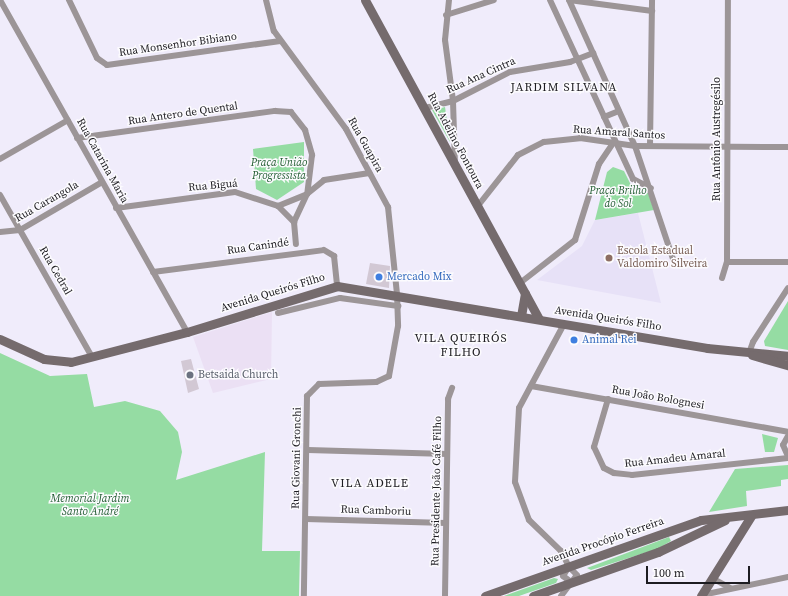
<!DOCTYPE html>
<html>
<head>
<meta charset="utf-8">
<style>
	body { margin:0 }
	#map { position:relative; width:788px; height:596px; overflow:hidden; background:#f0ecfb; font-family:"Source Serif 4",serif }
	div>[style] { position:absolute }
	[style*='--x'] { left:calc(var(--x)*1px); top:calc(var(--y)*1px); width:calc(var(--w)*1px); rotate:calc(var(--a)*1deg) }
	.industrial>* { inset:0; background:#ebe0f4 }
	.built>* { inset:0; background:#e7e1f7 }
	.green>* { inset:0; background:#95dca3 }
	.building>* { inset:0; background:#d2c8d4 }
	.street>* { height:6px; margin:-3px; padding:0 3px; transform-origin:3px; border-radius:3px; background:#9c9597 }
	.secondary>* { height:9px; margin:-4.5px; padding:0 4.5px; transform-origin:4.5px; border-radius:4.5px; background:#756b6d }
	.dots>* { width:11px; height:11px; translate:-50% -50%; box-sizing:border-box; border:2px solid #fcfbfe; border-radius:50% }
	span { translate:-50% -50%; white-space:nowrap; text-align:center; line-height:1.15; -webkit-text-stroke:3px #fcfbfe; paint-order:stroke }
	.street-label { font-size:11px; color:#1d1c21 }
	.park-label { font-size:11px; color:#235d33; font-style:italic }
	.education-label { font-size:11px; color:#785e54 }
	.left { translate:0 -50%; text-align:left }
	.shop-label { font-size:11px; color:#366cbe }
	.worship-label { font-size:11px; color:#5b616d }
	.neighbourhood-label { font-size:12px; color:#1d1c21; letter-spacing:1px }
	.scale { position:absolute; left:646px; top:566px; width:104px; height:18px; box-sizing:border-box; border:2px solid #1d1c21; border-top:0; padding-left:5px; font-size:12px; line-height:14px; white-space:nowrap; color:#1d1c21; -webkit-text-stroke:3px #fcfbfe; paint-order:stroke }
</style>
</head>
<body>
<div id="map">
	<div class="industrial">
		<i style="clip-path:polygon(272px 312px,271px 379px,213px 393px,193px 337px)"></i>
	</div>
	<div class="built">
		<i style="clip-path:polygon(638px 213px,661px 303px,537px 280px,582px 246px,595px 220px)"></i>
	</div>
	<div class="green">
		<i style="clip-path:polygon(445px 107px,450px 142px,432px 110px)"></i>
		<i style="clip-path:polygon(304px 142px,304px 182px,277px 200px,256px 189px,253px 149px)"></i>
		<i style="clip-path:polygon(613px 167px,624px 171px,633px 189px,648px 193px,654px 210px,595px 220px,607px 172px)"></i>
		<i style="clip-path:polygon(788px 301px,788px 350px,765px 346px,764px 341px)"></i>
		<i style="clip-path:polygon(0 353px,50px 376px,87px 374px,94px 407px,125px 401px,160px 411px,178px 432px,182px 452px,176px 480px,265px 452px,262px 551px,300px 551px,299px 596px,0 596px)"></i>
		<i style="clip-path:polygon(762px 434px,778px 438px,774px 452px,765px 452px)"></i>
		<i style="clip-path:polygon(788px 465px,788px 479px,781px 480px,781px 486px,746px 491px,747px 506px,709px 512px,735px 469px)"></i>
		<i style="clip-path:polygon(669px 537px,671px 541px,657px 549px,591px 570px,587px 568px)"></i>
		<i style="clip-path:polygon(554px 578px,558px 579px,556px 583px,519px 596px,504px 596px)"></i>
	</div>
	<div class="building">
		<i style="clip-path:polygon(370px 263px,390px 266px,389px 288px,366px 284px)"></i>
		<i style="clip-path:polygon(191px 359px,199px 389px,188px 393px,181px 361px)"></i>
	</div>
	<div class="street">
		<i style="--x:0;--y:0;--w:381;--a:60.6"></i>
		<i style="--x:69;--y:0;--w:64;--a:64.2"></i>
		<i style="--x:97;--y:58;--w:12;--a:35"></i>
		<i style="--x:107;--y:65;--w:175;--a:-7.9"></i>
		<i style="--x:266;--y:0;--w:32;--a:76"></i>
		<i style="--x:274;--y:31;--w:122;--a:53.7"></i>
		<i style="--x:346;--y:129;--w:89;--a:61.7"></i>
		<i style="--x:388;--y:207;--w:87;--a:84.1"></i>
		<i style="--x:397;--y:294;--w:32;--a:88"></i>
		<i style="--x:398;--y:326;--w:51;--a:100.2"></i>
		<i style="--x:389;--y:376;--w:14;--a:155"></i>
		<i style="--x:376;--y:382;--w:57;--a:178"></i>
		<i style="--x:319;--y:384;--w:17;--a:135"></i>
		<i style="--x:307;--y:396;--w:200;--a:90.9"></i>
		<i style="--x:449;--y:0;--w:40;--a:95.7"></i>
		<i style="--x:445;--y:40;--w:62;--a:82.5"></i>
		<i style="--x:453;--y:101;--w:62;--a:88.2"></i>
		<i style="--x:550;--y:0;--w:197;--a:65.1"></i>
		<i style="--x:633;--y:179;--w:20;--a:27"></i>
		<i style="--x:569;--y:0;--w:160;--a:65.7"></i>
		<i style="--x:635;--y:146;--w:122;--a:71.4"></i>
		<i style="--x:569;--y:0;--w:84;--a:7.5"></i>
		<i style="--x:446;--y:15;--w:50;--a:-17.4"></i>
		<i style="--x:425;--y:108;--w:29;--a:-14"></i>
		<i style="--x:453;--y:101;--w:64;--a:-27"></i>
		<i style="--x:510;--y:72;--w:61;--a:-9.5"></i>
		<i style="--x:570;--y:62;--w:25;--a:-21"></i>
		<i style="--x:604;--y:117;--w:16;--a:-22"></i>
		<i style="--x:77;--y:138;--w:200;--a:-7.8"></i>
		<i style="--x:275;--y:111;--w:16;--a:4"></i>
		<i style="--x:291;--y:112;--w:23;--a:52"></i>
		<i style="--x:305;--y:130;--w:26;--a:74"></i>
		<i style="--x:312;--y:155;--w:39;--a:97"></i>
		<i style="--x:307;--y:194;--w:31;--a:115"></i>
		<i style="--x:294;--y:222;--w:22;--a:85"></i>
		<i style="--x:650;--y:146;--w:146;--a:-89.2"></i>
		<i style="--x:0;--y:159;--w:78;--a:-29.8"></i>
		<i style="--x:0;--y:195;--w:186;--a:60.4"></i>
		<i style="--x:278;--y:206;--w:23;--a:45"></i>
		<i style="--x:477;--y:207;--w:66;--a:-51.7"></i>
		<i style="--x:518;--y:155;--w:29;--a:-27"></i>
		<i style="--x:544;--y:142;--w:36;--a:-6"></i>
		<i style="--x:580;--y:138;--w:56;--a:8.3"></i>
		<i style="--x:635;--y:146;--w:153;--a:0.4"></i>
		<i style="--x:116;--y:208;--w:120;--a:-7.7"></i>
		<i style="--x:235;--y:192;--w:45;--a:18"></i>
		<i style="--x:278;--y:206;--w:31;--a:-22"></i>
		<i style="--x:307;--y:194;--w:22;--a:-39"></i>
		<i style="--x:324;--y:180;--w:46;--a:-8.8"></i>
		<i style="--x:0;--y:232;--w:20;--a:-6"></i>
		<i style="--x:20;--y:230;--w:95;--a:-30.3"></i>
		<i style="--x:727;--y:262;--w:61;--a:0"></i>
		<i style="--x:153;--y:272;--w:172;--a:-7.3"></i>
		<i style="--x:324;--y:250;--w:12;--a:31"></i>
		<i style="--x:334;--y:256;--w:30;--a:84"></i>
		<i style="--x:722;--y:278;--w:17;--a:-73"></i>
		<i style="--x:727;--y:262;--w:262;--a:-89.8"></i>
		<i style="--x:520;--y:283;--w:70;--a:-38"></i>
		<i style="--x:575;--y:240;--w:80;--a:-72.5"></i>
		<i style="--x:599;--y:164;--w:27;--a:-56"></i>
		<i style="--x:278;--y:313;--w:64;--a:-13.6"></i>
		<i style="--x:340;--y:298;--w:59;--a:7.9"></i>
		<i style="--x:564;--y:324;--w:95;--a:118.2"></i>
		<i style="--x:519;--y:408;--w:74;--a:93.1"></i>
		<i style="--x:515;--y:482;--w:40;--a:69.8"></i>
		<i style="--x:529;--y:520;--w:45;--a:44.1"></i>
		<i style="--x:561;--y:551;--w:18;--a:63"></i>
		<i style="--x:749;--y:353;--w:12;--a:-70"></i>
		<i style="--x:753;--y:342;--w:64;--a:-57.1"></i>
		<i style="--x:531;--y:386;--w:261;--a:10.1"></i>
		<i style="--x:608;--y:399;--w:50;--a:106.3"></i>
		<i style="--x:594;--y:447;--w:23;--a:65"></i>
		<i style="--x:604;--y:468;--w:11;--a:27"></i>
		<i style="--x:614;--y:473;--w:18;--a:6"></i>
		<i style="--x:632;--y:475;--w:157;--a:-6.2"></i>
		<i style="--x:788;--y:436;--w:10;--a:119"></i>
		<i style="--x:783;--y:445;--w:12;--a:66"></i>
		<i style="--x:308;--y:450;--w:139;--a:1.6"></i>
		<i style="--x:306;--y:519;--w:140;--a:1.6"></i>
		<i style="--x:568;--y:568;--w:9;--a:122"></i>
		<i style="--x:563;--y:576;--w:10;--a:37"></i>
		<i style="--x:712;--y:578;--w:21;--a:29"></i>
		<i style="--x:702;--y:595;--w:88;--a:-11.8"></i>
		<i style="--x:445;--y:596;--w:197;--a:-89.1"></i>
		<i style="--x:448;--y:399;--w:12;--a:-70"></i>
		<i style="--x:561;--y:596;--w:26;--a:-53"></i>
		<i style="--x:577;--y:575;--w:11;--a:-135"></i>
	</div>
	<div class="secondary">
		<i style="--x:365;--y:0;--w:363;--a:61.4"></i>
		<i style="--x:521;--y:316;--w:23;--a:-80"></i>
		<i style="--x:0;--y:339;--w:48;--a:24.4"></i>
		<i style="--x:44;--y:359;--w:27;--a:6"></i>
		<i style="--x:71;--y:362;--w:120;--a:-14.5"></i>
		<i style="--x:187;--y:332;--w:157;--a:-17"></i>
		<i style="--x:337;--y:286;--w:375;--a:9.5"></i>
		<i style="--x:707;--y:348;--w:81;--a:5.6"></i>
		<i style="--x:752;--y:355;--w:37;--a:16"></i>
		<i style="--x:485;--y:596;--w:229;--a:-19.4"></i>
		<i style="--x:701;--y:520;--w:88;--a:-6.6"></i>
		<i style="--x:533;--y:596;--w:133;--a:-19.4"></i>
		<i style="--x:658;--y:552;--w:74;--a:-25.5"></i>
		<i style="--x:701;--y:596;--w:94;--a:-58"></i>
	</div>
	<div class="dots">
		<i style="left:609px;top:258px;background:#8d6e63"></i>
		<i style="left:379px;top:277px;background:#3f7fe0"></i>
		<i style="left:574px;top:340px;background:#3f7fe0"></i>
		<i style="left:190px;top:375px;background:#6b7280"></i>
	</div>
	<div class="street-label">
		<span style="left:178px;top:45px;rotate:-8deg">Rua Monsenhor Bibiano</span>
		<span style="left:481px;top:76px;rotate:-24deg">Rua Ana Cintra</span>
		<span style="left:183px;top:114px;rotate:-8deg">Rua Antero de Quental</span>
		<span style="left:619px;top:133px;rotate:4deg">Rua Amaral Santos</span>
		<span style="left:717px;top:139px;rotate:-90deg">Rua Antônio Austregésilo</span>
		<span style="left:455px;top:141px;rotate:62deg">Rua Adelino Fontoura</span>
		<span style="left:365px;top:145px;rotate:61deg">Rua Guapira</span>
		<span style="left:102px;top:161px;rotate:61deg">Rua Catarina Maria</span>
		<span style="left:213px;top:186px;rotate:-5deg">Rua Biguá</span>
		<span style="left:47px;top:202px;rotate:-30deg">Rua Carangola</span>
		<span style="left:258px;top:247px;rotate:-8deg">Rua Canindé</span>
		<span style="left:55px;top:271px;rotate:60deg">Rua Cedral</span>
		<span style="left:273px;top:293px;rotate:-17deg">Avenida Queirós Filho</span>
		<span style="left:608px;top:319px;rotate:9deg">Avenida Queirós Filho</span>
		<span style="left:658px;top:398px;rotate:10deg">Rua João Bolognesi</span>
		<span style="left:297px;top:458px;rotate:-89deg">Rua Giovani Gronchi</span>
		<span style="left:675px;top:459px;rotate:-6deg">Rua Amadeu Amaral</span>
		<span style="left:437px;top:491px;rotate:-89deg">Rua Presidente João Café Filho</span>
		<span style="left:376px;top:511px;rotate:2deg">Rua Camboriu</span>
		<span style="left:603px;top:542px;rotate:-19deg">Avenida Procópio Ferreira</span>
	</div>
	<div class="park-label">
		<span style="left:279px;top:170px">Praça União<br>Progressista</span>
		<span style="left:618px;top:198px">Praça Brilho<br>do Sol</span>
		<span style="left:90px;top:506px">Memorial Jardim<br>Santo André</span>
	</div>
	<div class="education-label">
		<span class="left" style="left:617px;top:258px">Escola Estadual<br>Valdomiro Silveira</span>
	</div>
	<div class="shop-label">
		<span class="left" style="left:387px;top:277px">Mercado Mix</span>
		<span class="left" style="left:582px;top:340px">Animal Rei</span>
	</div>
	<div class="worship-label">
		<span class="left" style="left:198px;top:375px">Betsaida Church</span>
	</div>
	<div class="neighbourhood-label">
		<span style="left:564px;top:88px">JARDIM SILVANA</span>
		<span style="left:461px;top:346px">VILA QUEIRÓS<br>FILHO</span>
		<span style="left:370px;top:484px">VILA ADELE</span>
	</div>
	<div class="scale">100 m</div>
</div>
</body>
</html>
